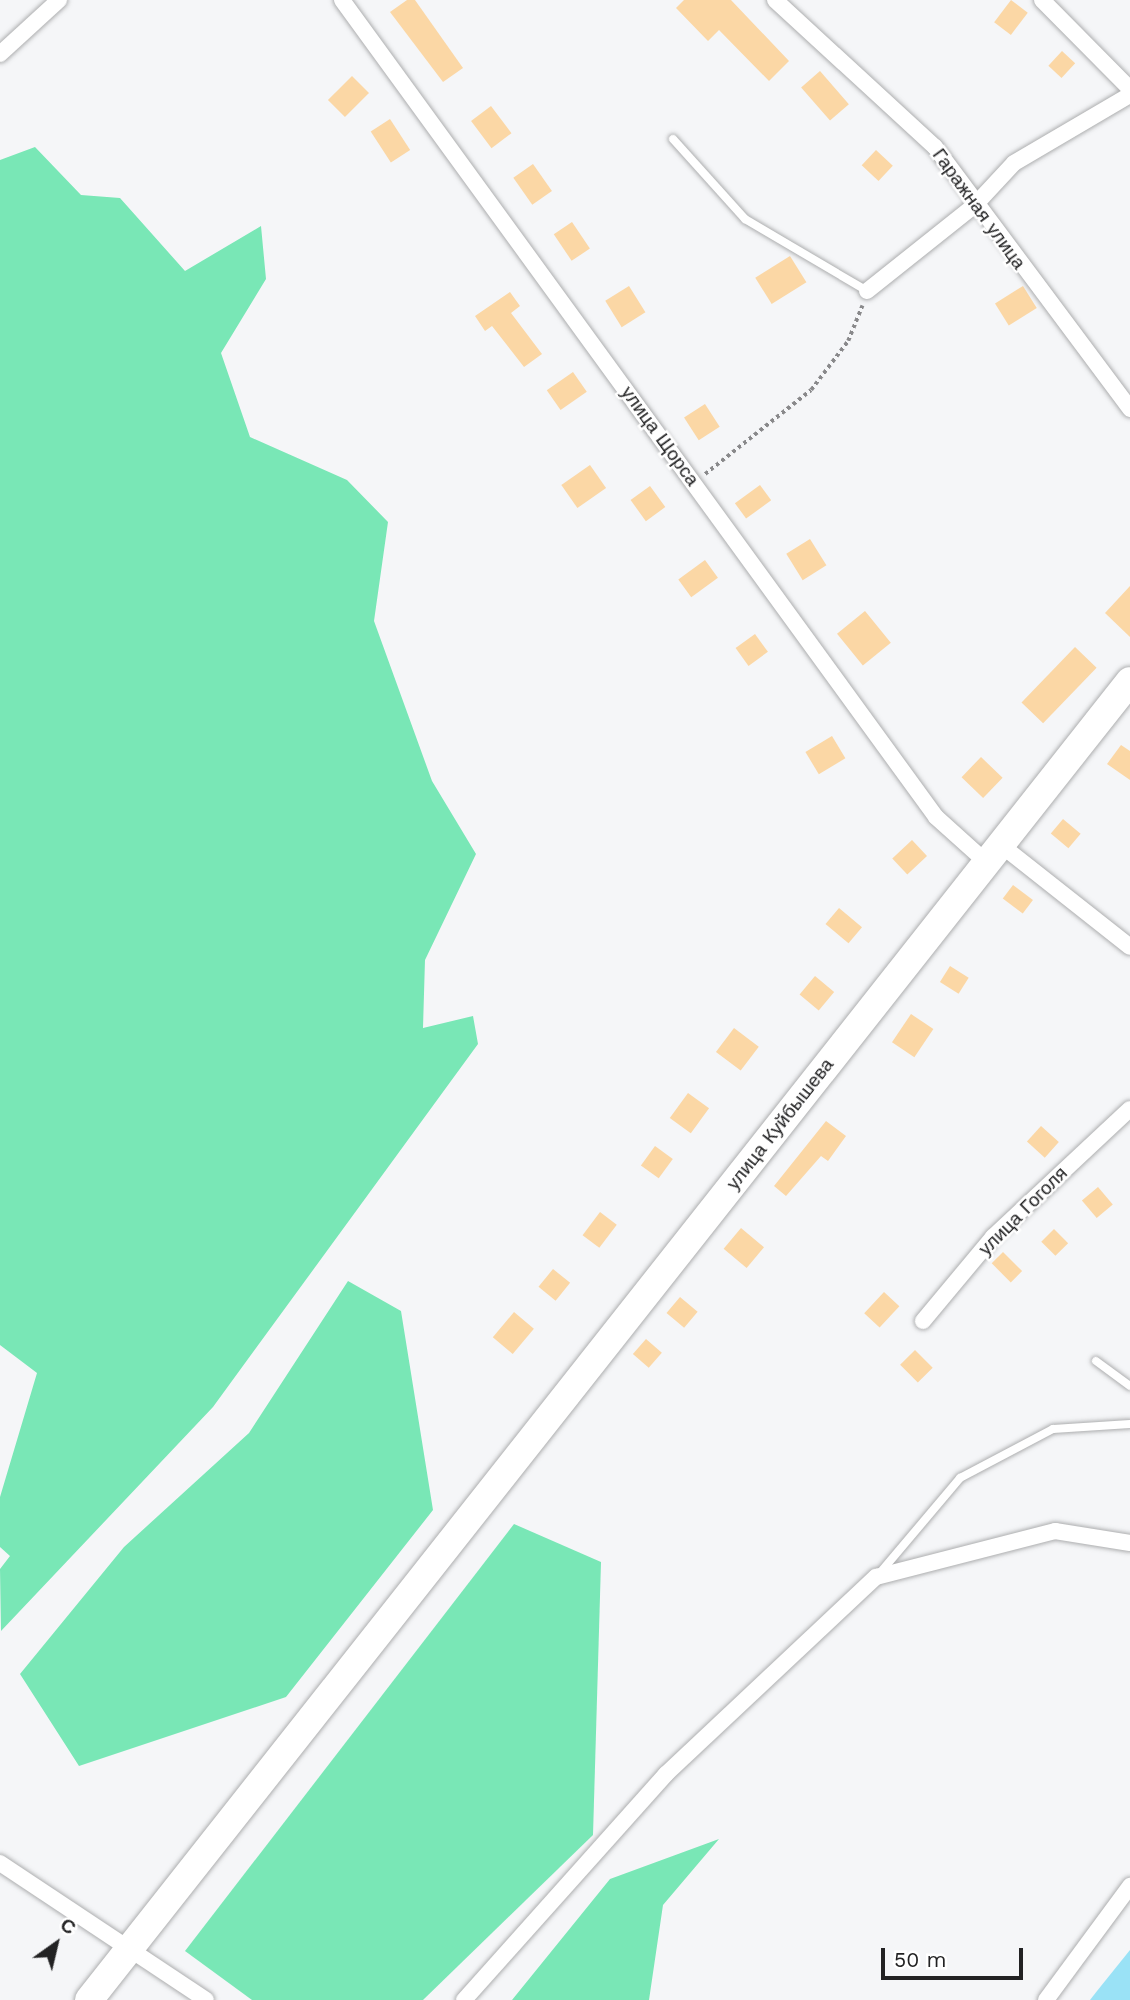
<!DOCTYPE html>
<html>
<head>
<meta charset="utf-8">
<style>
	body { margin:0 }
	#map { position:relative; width:1130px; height:2000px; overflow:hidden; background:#f5f6f8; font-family:"Work Sans",sans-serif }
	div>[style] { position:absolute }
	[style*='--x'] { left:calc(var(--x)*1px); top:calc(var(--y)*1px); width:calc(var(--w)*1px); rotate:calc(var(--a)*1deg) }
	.green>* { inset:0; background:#79e7b6 }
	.water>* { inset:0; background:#9ae2f6 }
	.building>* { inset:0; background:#fbd7a5; transform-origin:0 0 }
	.path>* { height:3.5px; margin-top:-1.75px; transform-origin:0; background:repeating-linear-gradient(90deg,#89898b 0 3.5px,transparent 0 7px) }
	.roads { filter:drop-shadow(0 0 2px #adaeaf) drop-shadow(0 0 2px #adaeaf) }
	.service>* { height:8px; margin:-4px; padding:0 4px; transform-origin:4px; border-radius:4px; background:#fff }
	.minor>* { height:16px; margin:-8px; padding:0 8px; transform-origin:8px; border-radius:8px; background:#fff }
	.trunk>* { height:28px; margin:-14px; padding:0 14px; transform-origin:14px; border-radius:14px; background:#fff }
	span { translate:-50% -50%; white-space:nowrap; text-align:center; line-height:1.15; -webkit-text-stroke:5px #fff; paint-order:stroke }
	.street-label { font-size:19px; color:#222223 }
	.north { position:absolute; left:21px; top:1909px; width:70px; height:70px; -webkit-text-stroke:5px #fff; paint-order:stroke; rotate:34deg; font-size:19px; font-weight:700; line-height:28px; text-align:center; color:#222223 }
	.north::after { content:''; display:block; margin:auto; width:24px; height:32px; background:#222223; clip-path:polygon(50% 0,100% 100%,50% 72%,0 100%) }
	.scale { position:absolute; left:881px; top:1948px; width:142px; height:32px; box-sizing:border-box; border:4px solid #222223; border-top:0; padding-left:9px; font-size:21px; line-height:24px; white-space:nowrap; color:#222223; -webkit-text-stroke:5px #fff; paint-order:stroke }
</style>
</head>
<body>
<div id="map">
	<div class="green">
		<i style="clip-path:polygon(35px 147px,81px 195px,120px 198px,185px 271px,261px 226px,266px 279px,221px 353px,250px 437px,347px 480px,388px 522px,374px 621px,432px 781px,476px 854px,425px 960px,423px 1028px,473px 1016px,478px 1044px,213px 1407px,1px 1631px,0 1569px,10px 1556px,0 1547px,0 1497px,37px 1373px,0 1345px,0 160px)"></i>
		<i style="clip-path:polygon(348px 1281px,401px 1311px,433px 1510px,286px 1697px,79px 1766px,20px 1674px,124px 1547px,249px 1433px)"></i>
		<i style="clip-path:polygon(514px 1524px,601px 1562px,593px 1835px,423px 2000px,252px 2000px,185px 1951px)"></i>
		<i style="clip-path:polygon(719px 1839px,663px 1905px,649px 2000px,512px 2000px,610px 1879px)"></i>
	</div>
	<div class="water">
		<i style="clip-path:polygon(1130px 1950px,1130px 2000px,1090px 2000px,1097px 1991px)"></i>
	</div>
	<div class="building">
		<i style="clip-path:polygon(407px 0,415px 0,463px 68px,443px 82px,390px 12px)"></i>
		<i style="clip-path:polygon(684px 0,731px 0,789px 61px,769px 81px,719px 30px,708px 41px,676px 8px)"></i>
		<i style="left:1011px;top:0;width:21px;height:28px;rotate:37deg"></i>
		<i style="left:1062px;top:51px;width:18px;height:20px;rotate:43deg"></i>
		<i style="left:820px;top:71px;width:44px;height:25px;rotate:49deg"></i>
		<i style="left:352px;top:76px;width:24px;height:34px;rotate:45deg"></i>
		<i style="left:491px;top:106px;width:34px;height:25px;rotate:53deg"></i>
		<i style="left:390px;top:119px;width:37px;height:23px;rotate:57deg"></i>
		<i style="left:876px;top:150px;width:23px;height:21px;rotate:43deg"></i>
		<i style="left:533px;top:164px;width:33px;height:24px;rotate:55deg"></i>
		<i style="left:572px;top:222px;width:32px;height:22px;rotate:56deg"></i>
		<i style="left:790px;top:256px;width:31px;height:41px;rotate:58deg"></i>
		<i style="left:629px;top:286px;width:31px;height:28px;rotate:58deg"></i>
		<i style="left:1023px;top:286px;width:26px;height:33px;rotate:58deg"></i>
		<i style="clip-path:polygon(510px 292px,520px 306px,511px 313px,542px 354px,524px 367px,492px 326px,485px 331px,475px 316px)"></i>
		<i style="left:573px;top:372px;width:24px;height:32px;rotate:55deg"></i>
		<i style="left:705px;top:404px;width:27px;height:25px;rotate:57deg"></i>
		<i style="left:590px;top:465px;width:28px;height:35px;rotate:55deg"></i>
		<i style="left:760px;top:485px;width:19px;height:31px;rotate:54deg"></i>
		<i style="left:650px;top:486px;width:26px;height:24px;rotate:54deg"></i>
		<i style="left:810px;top:539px;width:31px;height:28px;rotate:58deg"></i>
		<i style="left:705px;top:560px;width:22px;height:33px;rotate:54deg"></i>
		<i style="clip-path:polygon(1130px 586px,1130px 637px,1105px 613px)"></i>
		<i style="left:865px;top:611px;width:41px;height:36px;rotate:51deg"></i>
		<i style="left:755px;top:634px;width:22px;height:24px;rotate:54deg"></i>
		<i style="left:1075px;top:647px;width:30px;height:77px;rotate:44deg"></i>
		<i style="left:832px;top:736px;width:26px;height:31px;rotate:59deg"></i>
		<i style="clip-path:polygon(1121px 745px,1130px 751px,1130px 780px,1107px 764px)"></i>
		<i style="left:981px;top:757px;width:30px;height:28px;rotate:44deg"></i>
		<i style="left:1063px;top:819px;width:23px;height:19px;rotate:40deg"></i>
		<i style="left:912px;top:840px;width:22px;height:27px;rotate:47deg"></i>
		<i style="left:1013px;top:885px;width:25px;height:17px;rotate:37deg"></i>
		<i style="left:839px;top:908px;width:30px;height:21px;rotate:40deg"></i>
		<i style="left:950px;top:966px;width:22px;height:19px;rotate:32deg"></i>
		<i style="left:815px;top:976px;width:25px;height:24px;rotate:40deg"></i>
		<i style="left:911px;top:1014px;width:27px;height:34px;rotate:34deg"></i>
		<i style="left:734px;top:1028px;width:31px;height:30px;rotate:37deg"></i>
		<i style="left:688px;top:1093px;width:26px;height:31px;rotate:36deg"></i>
		<i style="clip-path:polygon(826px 1121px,846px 1136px,828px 1161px,821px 1156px,786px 1196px,774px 1186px)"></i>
		<i style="left:1041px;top:1126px;width:24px;height:21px;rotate:42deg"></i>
		<i style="left:655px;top:1146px;width:22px;height:24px;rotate:36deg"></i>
		<i style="left:1098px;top:1187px;width:23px;height:21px;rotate:50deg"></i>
		<i style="left:600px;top:1212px;width:21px;height:29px;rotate:37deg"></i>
		<i style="left:741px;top:1228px;width:30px;height:27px;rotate:40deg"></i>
		<i style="left:1054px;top:1229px;width:20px;height:18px;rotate:45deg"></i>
		<i style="left:1003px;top:1252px;width:27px;height:16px;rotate:45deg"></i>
		<i style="left:553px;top:1269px;width:22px;height:23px;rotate:39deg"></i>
		<i style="left:884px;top:1292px;width:21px;height:29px;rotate:43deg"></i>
		<i style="left:680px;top:1297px;width:23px;height:21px;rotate:40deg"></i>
		<i style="left:514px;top:1312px;width:26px;height:33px;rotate:40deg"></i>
		<i style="left:646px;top:1339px;width:21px;height:20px;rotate:41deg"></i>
		<i style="left:915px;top:1350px;width:25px;height:21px;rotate:45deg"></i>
	</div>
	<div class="path">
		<i style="--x:705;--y:474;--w:135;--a:-38.4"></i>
		<i style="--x:811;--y:390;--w:61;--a:-52.9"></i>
		<i style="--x:848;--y:341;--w:38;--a:-68"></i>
	</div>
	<div class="roads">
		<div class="service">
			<i style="--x:673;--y:139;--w:108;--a:48"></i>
			<i style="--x:745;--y:219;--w:142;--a:30.5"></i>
			<i style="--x:1096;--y:1361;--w:42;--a:36.3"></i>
			<i style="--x:879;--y:1574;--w:126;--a:-49.8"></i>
			<i style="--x:960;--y:1478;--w:105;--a:-27.8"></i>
			<i style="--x:1053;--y:1429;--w:77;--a:-3.7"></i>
		</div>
		<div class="minor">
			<i style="--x:342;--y:0;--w:1010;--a:53.98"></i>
			<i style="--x:936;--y:817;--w:69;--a:42"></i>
			<i style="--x:775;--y:0;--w:217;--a:42.6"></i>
			<i style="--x:935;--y:147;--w:327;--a:53.3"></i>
			<i style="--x:1042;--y:0;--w:125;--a:45.3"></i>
			<i style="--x:0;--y:54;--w:80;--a:-42.5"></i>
			<i style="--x:867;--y:291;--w:138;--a:-38.5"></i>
			<i style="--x:975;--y:205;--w:57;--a:-47.1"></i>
			<i style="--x:1014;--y:163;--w:134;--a:-30.4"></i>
			<i style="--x:1001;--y:845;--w:164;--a:38.3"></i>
			<i style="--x:923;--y:1321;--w:109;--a:-50.2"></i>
			<i style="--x:993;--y:1237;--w:187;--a:-43.1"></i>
			<i style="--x:0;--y:1863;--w:247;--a:33.6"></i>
			<i style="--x:464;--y:2000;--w:303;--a:-48.2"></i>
			<i style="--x:666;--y:1774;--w:288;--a:-43.2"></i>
			<i style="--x:876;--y:1577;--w:185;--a:-14.4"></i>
			<i style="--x:1055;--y:1531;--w:76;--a:9.1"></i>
			<i style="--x:1046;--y:2000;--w:142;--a:-53.6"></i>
		</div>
		<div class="trunk">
			<i style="--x:89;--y:2000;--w:1680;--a:-51.72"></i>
		</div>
	</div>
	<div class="street-label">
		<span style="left:979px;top:209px;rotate:54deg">Гаражная улица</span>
		<span style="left:660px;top:436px;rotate:54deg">улица Щорса</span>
		<span style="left:780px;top:1124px;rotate:-52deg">улица Куйбышева</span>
		<span style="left:1023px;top:1211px;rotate:-45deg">улица Гоголя</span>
	</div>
	<div class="north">С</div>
	<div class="scale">50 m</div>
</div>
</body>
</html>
